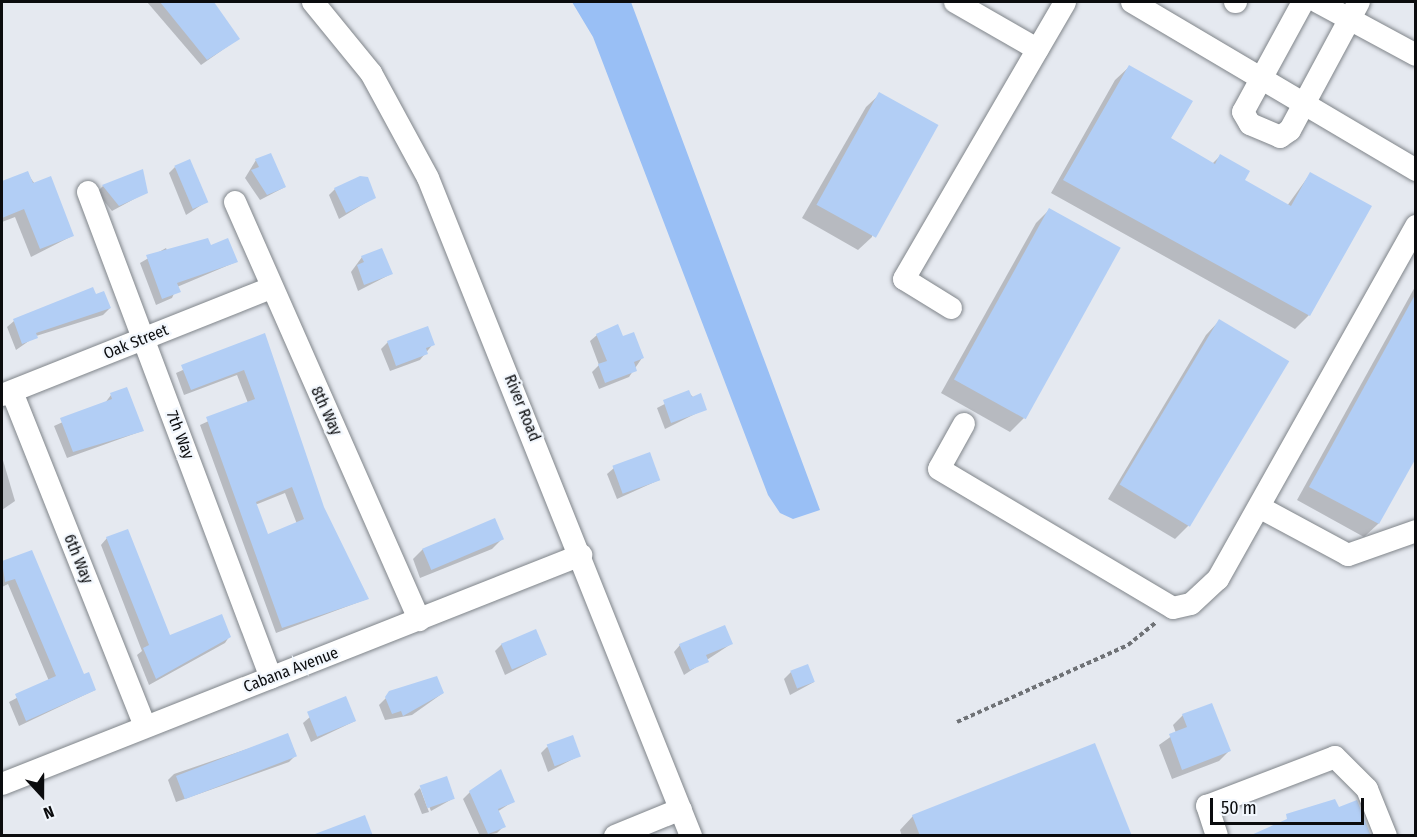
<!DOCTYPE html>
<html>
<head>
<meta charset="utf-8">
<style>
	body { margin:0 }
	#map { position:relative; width:1417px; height:837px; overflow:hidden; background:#e5e9f0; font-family:"Fira Sans Condensed",sans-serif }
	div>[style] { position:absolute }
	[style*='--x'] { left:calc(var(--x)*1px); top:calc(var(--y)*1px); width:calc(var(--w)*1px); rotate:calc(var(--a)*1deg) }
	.green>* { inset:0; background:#99bff5 }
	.shadow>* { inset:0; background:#0003 }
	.building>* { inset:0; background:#b2cef5; transform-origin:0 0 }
	.path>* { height:4px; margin-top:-2px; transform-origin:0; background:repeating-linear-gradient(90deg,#6f7276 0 4.5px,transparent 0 7.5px) }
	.roads { filter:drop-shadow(0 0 2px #80858a) drop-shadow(0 0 2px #80858a) }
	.minor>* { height:22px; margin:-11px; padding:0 11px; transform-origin:11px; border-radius:11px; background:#fff }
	span { translate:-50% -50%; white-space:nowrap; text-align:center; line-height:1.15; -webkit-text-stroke:4.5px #f2f7fd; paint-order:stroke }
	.street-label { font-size:16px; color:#0b0c0e }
	.frame { position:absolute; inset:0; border:3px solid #0b0c0e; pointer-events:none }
	.north { position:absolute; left:12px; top:765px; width:60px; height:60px; -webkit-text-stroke:4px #f2f7fd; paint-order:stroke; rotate:159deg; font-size:16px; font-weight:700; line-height:24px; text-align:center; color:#0b0c0e }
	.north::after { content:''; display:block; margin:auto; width:21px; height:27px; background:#0b0c0e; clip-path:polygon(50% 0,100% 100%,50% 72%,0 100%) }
	.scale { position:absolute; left:1210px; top:798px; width:154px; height:27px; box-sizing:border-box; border:3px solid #0b0c0e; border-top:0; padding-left:8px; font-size:18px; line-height:21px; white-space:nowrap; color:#0b0c0e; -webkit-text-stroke:4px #f2f7fd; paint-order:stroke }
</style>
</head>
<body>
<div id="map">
	<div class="green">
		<i style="clip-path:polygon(572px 2px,631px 2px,820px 510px,793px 519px,780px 513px,768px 495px,593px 37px)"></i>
	</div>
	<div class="shadow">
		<i style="clip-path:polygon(147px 2px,200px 2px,238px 39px,201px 65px)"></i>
		<i style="clip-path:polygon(1129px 67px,1169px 139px,1212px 164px,1220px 156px,1243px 180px,1287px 206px,1310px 174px,1370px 207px,1309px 315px,1295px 329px,1051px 193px,1115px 80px)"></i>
		<i style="clip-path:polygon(880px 94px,872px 237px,858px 250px,802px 218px,866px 107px)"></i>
		<i style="clip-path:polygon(256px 160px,285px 187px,260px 200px,245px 178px)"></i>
		<i style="clip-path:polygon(175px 167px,206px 202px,186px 215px,169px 173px)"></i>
		<i style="clip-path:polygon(27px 173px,72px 236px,31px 257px,15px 217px,2px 222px,2px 183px)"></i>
		<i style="clip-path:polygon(103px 186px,147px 192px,112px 211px,97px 192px)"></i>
		<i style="clip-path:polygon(335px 189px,375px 197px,339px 219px,329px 195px)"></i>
		<i style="clip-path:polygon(1049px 210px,1119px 248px,1024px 418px,1010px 432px,941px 393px,1036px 223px)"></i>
		<i style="clip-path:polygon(210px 247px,236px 262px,177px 287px,172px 298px,156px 305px,140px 263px,166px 248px,168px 253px)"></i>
		<i style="clip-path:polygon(362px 257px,391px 274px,358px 291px,351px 272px)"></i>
		<i style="clip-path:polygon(1416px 285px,1416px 455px,1378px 524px,1364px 537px,1297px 500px)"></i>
		<i style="clip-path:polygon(95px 296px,110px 308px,103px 315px,36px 336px,16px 350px,7px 327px,14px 321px)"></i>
		<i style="clip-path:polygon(1219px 321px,1189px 525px,1175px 539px,1108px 499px,1206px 335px)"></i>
		<i style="clip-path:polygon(evenodd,264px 335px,323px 508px,367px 599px,276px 633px,200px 425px,248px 403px,237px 375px,184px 395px,176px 373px,264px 335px,285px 493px,297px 524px,267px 536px,255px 505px,285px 493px)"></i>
		<i style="clip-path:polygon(597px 335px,622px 338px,642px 358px,629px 377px,599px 389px,592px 372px,599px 365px,590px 341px)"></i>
		<i style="clip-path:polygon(388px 342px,433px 344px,420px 360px,390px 371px,381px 349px)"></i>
		<i style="clip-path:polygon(688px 392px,705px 409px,665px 429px,657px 408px)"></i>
		<i style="clip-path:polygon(111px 395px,142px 431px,67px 458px,54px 426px,105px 403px)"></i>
		<i style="clip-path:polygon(2px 457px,15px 501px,2px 510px)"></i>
		<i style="clip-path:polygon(614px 468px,659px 480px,617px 499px,607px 474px)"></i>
		<i style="clip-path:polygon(107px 538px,169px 636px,229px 637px,225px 643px,149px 685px,137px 655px,142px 651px,101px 545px)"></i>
		<i style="clip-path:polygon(502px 539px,492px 549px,420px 578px,413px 559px,423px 549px)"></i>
		<i style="clip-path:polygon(31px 552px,83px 676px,95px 690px,19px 726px,9px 702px,49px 681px,8px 584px,2px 587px,2px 563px)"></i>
		<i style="clip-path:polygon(502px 644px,545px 655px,505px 675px,495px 651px)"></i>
		<i style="clip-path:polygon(731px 644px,684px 675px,674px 652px,680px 645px)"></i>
		<i style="clip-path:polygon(791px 672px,814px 682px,790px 695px,784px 679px)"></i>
		<i style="clip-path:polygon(443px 693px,412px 715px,385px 720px,379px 705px,386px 698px)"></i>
		<i style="clip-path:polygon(1183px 715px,1229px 751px,1219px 761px,1172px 779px,1159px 745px,1176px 733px,1173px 725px)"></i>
		<i style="clip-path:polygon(310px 717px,355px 721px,311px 742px,303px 723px)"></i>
		<i style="clip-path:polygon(288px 735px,296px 755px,289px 762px,176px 802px,168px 780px,174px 774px)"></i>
		<i style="clip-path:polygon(547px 747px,579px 756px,548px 772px,541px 753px)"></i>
		<i style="clip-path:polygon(421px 787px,454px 798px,431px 811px)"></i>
		<i style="clip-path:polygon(420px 788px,429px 812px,422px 814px,414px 794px)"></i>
		<i style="clip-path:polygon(470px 792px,514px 801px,497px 812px,504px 826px,497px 833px,480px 836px,463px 799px)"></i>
		<i style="clip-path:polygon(913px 816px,1130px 836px,902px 836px,900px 830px)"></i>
	</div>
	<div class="building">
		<i style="clip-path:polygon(160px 2px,214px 2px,240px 39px,207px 60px)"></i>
		<i style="clip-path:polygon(1129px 65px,1193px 101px,1171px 138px,1215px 164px,1220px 154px,1250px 171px,1245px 180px,1291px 206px,1310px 172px,1372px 206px,1310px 316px,1063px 180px)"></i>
		<i style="left:879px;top:92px;width:68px;height:129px;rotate:29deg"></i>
		<i style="clip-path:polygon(271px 153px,286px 187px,267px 195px,251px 170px,259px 167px,255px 159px)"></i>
		<i style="left:190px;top:159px;width:47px;height:17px;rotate:67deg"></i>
		<i style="clip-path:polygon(143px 169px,148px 193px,119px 206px,102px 185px)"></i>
		<i style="clip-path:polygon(28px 171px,33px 183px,51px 176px,74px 236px,40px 249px,24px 209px,2px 218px,2px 181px)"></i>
		<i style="clip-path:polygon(360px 176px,368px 177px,376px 198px,346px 213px,334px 188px)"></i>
		<i style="left:1049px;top:208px;width:82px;height:196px;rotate:29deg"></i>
		<i style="clip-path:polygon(208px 238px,211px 245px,228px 238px,238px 262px,177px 283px,181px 292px,162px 299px,146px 255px)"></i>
		<i style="clip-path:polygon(382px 248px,393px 274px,364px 285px,357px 265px,364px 262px,361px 256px)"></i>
		<i style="clip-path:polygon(93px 287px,96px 294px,104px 291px,111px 308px,36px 333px,38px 338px,22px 344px,13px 319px)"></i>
		<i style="clip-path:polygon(1416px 293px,1416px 458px,1379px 524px,1309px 487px)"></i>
		<i style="left:1219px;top:319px;width:82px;height:193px;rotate:31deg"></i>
		<i style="clip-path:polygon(618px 324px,623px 336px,634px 332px,644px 358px,634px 362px,637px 371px,605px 383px,598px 364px,607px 361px,596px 334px)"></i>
		<i style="clip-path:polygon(428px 326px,435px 345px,426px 348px,428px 354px,396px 366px,387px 341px)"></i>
		<i style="clip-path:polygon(evenodd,265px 333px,324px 507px,369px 599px,282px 628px,206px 417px,255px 399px,244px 370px,191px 390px,181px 365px,265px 333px,292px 487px,304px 519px,268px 534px,256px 502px,292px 487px)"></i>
		<i style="clip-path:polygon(127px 387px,144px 431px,73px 452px,60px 418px,112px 399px,110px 393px)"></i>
		<i style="clip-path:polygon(689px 390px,692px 397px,701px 393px,707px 410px,671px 423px,663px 400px)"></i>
		<i style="left:650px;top:452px;width:30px;height:40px;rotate:70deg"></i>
		<i style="left:495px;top:518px;width:23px;height:79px;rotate:67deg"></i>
		<i style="clip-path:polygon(128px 529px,170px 635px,222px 614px,231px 637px,156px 679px,143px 648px,149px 645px,106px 537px)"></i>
		<i style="clip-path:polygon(32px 550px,84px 674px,89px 672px,96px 690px,26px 721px,15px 694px,56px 676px,15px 579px,5px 582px,2px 561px)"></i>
		<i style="clip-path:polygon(725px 625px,733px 644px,706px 655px,709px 662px,690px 670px,679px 644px)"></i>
		<i style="left:536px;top:629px;width:28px;height:38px;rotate:67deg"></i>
		<i style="left:808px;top:664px;width:19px;height:19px;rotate:69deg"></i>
		<i style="clip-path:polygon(437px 676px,444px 693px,403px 716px,401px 711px,392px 714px,385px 697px,389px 691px)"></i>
		<i style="left:346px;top:696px;width:27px;height:42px;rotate:68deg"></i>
		<i style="clip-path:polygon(1212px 703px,1231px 751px,1182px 770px,1169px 734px,1187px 727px,1182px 714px)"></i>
		<i style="left:288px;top:733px;width:25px;height:120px;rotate:69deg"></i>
		<i style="left:573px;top:735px;width:23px;height:28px;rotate:70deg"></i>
		<i style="clip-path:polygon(1095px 743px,1132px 836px,920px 836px,912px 815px)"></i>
		<i style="clip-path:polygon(501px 769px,515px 802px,498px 809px,506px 827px,488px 834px,469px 791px)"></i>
		<i style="left:447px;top:776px;width:24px;height:29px;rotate:71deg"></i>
		<i style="clip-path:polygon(1335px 799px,1339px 807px,1357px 800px,1371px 836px,1249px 836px,1287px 819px,1286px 814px)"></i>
		<i style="clip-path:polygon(365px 815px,373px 836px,315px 836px,315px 834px)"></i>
	</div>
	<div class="path">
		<i style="--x:957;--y:722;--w:188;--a:-24.2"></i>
		<i style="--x:1128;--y:645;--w:36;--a:-39"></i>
	</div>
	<div class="roads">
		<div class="minor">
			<i style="--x:313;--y:2;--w:92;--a:50.8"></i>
			<i style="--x:371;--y:73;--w:119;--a:61.5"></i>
			<i style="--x:428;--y:178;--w:709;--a:68.21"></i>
			<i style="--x:955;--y:2;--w:95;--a:29.8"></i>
			<i style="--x:1132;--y:2;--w:330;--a:30.6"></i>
			<i style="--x:1235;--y:2;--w:1;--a:0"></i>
			<i style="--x:1303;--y:2;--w:125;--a:118.6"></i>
			<i style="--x:1243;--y:112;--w:14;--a:60"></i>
			<i style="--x:1250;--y:124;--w:33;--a:23"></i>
			<i style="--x:1280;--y:137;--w:12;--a:-35"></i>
			<i style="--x:1290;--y:130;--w:145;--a:-61.7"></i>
			<i style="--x:1318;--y:2;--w:111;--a:28.4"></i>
			<i style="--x:88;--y:192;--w:519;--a:69.37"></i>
			<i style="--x:235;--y:202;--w:457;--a:66.2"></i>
			<i style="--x:951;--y:308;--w:55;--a:-148.3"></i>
			<i style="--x:904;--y:279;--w:320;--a:-59.8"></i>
			<i style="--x:12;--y:392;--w:360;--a:68.3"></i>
			<i style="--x:2;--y:395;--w:287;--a:-21.7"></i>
			<i style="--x:964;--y:424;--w:51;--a:119.1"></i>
			<i style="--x:939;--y:469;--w:272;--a:30.7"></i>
			<i style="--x:1173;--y:608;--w:18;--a:-13"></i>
			<i style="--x:1191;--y:604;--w:37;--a:-43"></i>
			<i style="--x:1218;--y:579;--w:405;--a:-60.7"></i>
			<i style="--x:1259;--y:507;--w:101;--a:28.3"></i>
			<i style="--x:1348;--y:555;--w:72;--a:-19.4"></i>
			<i style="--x:2;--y:784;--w:623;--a:-21.58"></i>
			<i style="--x:615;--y:836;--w:71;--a:-22.2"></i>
			<i style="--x:1217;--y:836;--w:32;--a:-108"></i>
			<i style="--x:1207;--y:806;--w:137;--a:-20.9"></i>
			<i style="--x:1335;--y:757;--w:45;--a:45"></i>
			<i style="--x:1367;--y:789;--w:51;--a:68"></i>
		</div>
	</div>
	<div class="street-label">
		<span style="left:136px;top:342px;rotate:-22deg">Oak Street</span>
		<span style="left:522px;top:408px;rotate:68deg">River Road</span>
		<span style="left:326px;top:411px;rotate:65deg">8th Way</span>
		<span style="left:180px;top:435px;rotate:69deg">7th Way</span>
		<span style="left:78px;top:559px;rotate:68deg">6th Way</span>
		<span style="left:291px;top:670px;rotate:-21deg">Cabana Avenue</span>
	</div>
	<div class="frame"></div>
	<div class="north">N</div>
	<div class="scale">50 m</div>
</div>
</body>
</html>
